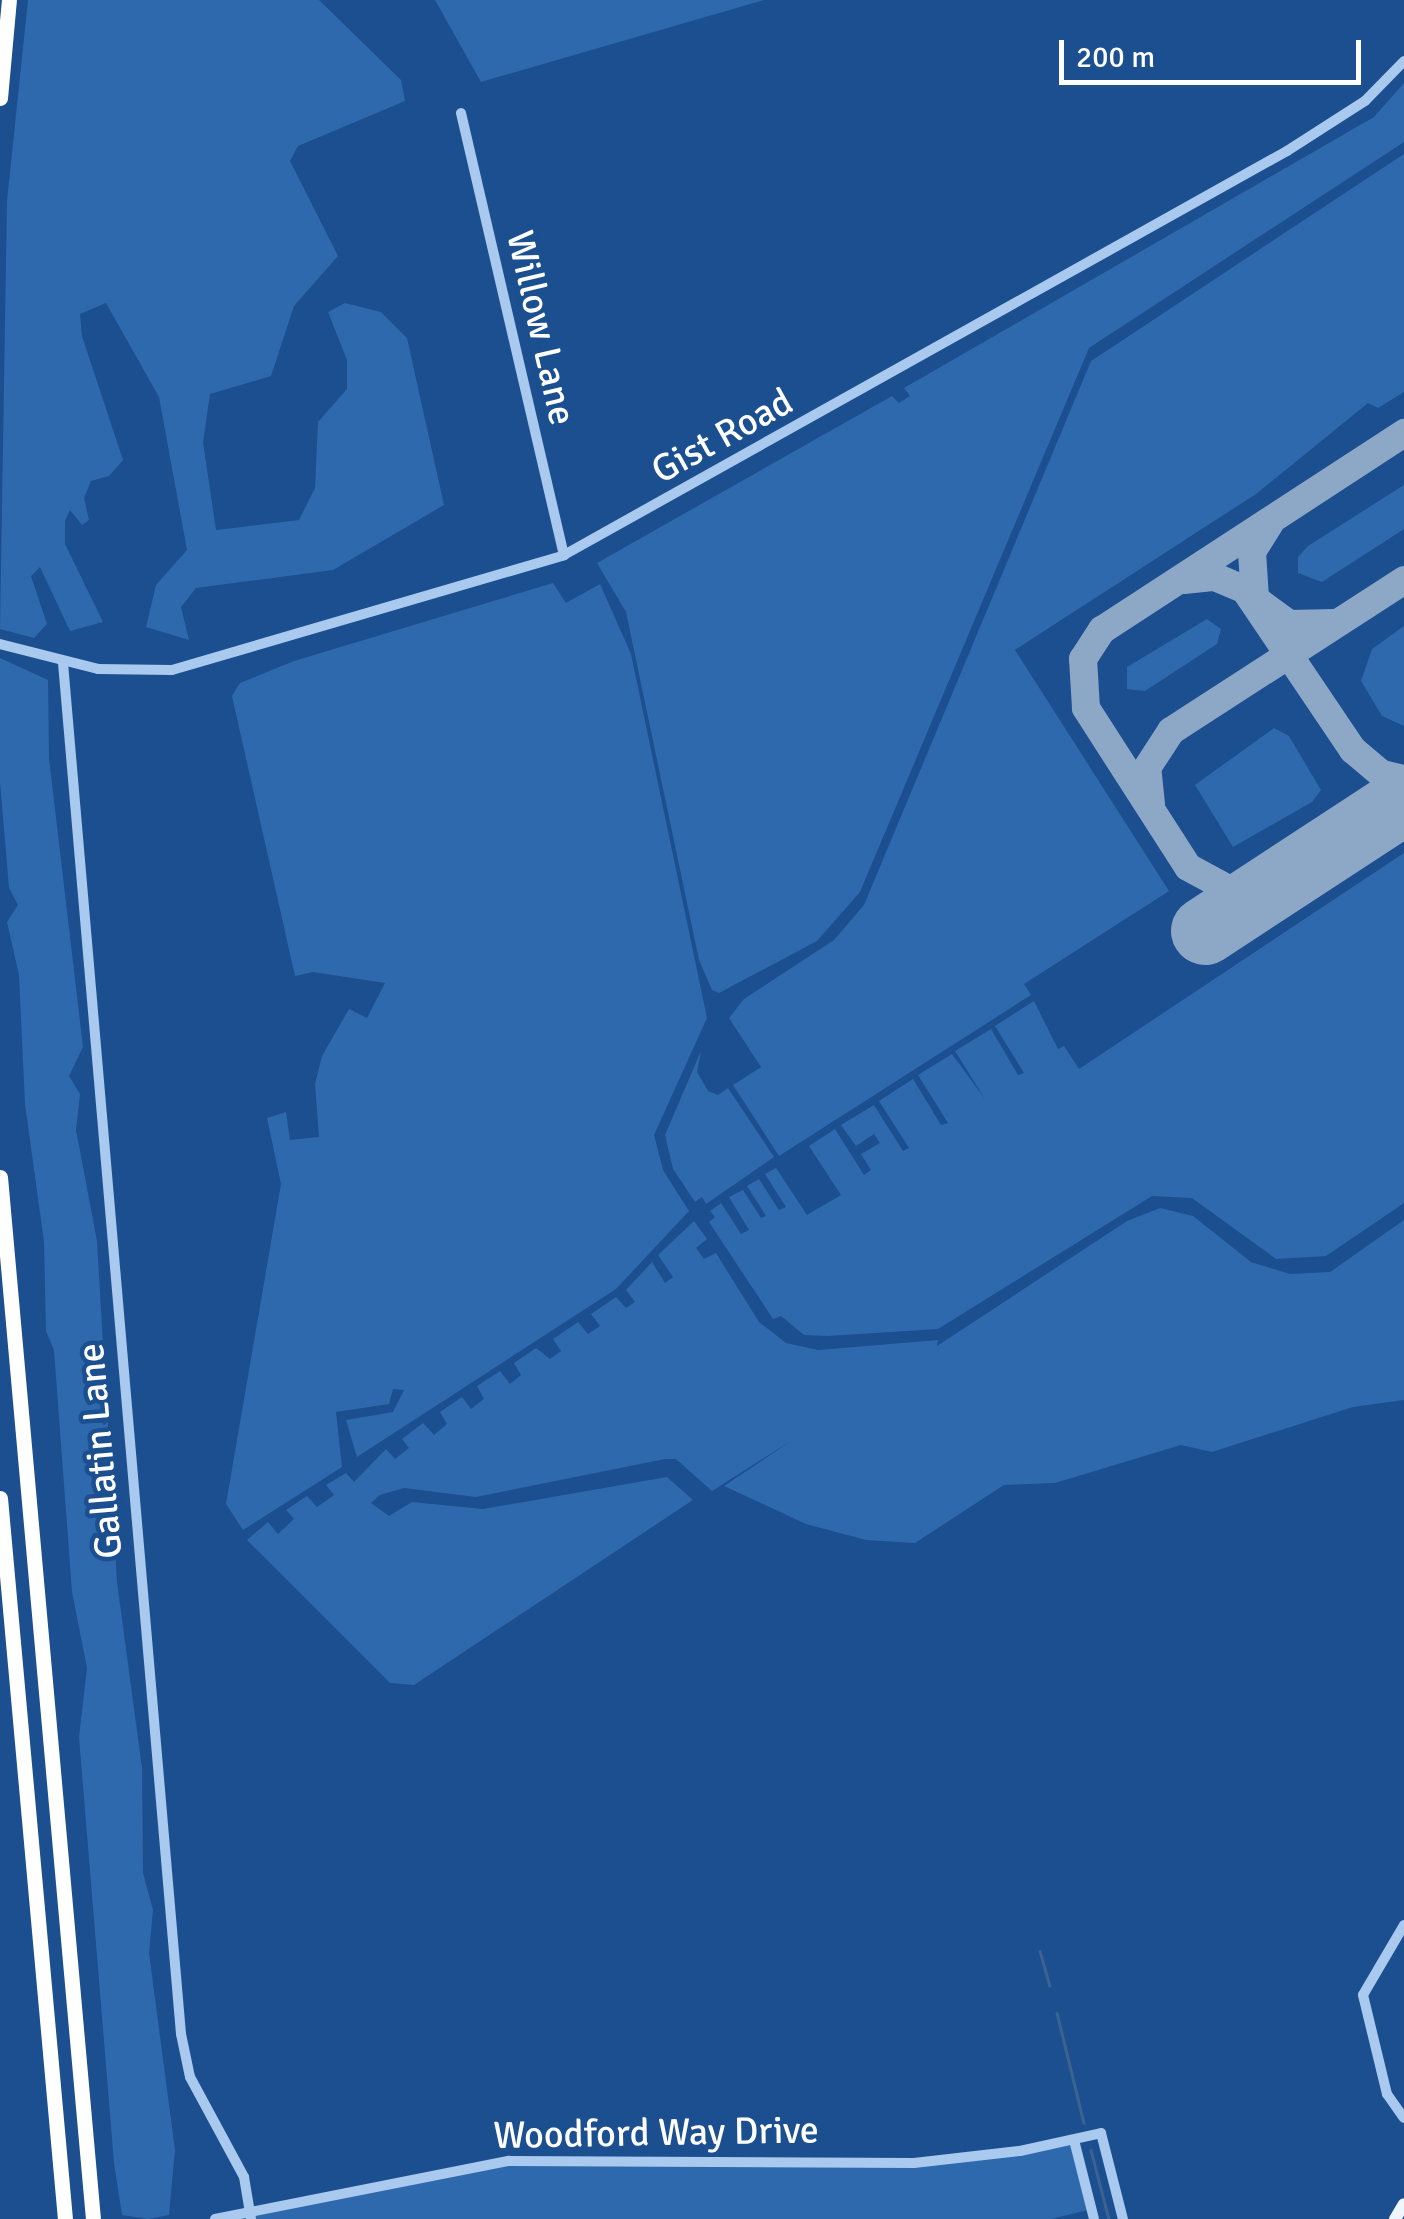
<!DOCTYPE html>
<html>
<head>
<meta charset="utf-8">
<style>
	body { margin:0 }
	#map { position:relative; width:1404px; height:2219px; overflow:hidden; background:#1b4f8f; font-family:Signika,sans-serif }
	div>[style] { position:absolute }
	[style*='--x'] { left:calc(var(--x)*1px); top:calc(var(--y)*1px); width:calc(var(--w)*1px); rotate:calc(var(--a)*1deg) }
	.green>* { inset:0; background:#2e69ad }
	.stream>* { height:2.5px; margin:-1.25px; padding:0 1.25px; transform-origin:1.25px; border-radius:1.25px; background:#3c6290 }
	.taxiway>* { height:28px; margin:-14px; padding:0 14px; transform-origin:14px; border-radius:14px; background:#8da7c7 }
	.runway>* { height:68px; margin:-34px; padding:0 34px; transform-origin:34px; border-radius:34px; background:#8da7c7 }
	.minor>* { height:10px; margin:-5px; padding:0 5px; transform-origin:5px; border-radius:5px; background:#a9c9ee }
	.major>* { height:12px; margin:-6px; padding:0 6px; transform-origin:6px; border-radius:6px; background:#f0f6ff }
	.highway>* { height:15px; margin:-7.5px; padding:0 7.5px; transform-origin:7.5px; border-radius:7.5px; background:#fff }
	span { translate:-50% -50%; white-space:nowrap; text-align:center; line-height:1.15; -webkit-text-stroke:9px #1b4f8f; paint-order:stroke }
	.street-label { font-size:38px; color:#fff }
	.scale { position:absolute; left:1059px; top:40px; width:302px; height:45px; box-sizing:border-box; border:5px solid #fff; border-top:0; padding-left:12px; font-size:30px; line-height:35px; white-space:nowrap; color:#fff; -webkit-text-stroke:8px #1b4f8f; paint-order:stroke }
</style>
</head>
<body>
<div id="map">
	<div class="green">
		<i style="clip-path:polygon(28px 0,319px 0,401px 80px,405px 101px,298px 146px,290px 161px,338px 256px,294px 306px,271px 376px,210px 394px,203px 442px,216px 530px,299px 520px,315px 488px,318px 422px,347px 389px,347px 360px,328px 312px,345px 303px,381px 312px,407px 338px,444px 505px,333px 570px,196px 588px,181px 607px,189px 640px,146px 627px,156px 585px,187px 550px,159px 397px,106px 303px,80px 314px,82px 336px,123px 460px,109px 476px,91px 481px,84px 498px,89px 520px,82px 525px,70px 510px,65px 521px,65px 544px,103px 622px,70px 631px,40px 567px,31px 576px,47px 624px,34px 638px,0 629px,7px 201px)"></i>
		<i style="clip-path:polygon(435px 0,764px 0,481px 82px)"></i>
		<i style="clip-path:polygon(1404px 83px,1404px 142px,1089px 348px,860px 892px,817px 941px,719px 993px,712px 990px,699px 960px,626px 612px,597px 563px,892px 396px,899px 403px,910px 396px,904px 388px,1374px 117px)"></i>
		<i style="clip-path:polygon(1404px 154px,1404px 392px,1378px 408px,1368px 403px,1256px 494px,1015px 650px,1169px 891px,1024px 984px,1031px 995px,779px 1156px,733px 1085px,761px 1067px,729px 1018px,744px 999px,834px 940px,864px 905px,1091px 361px)"></i>
		<i style="clip-path:polygon(1404px 485px,1404px 529px,1322px 582px,1298px 573px,1298px 557px,1308px 546px)"></i>
		<i style="clip-path:polygon(553px 583px,566px 603px,600px 584px,631px 654px,707px 1018px,654px 1135px,663px 1170px,689px 1211px,616px 1289px,357px 1457px,346px 1420px,393px 1412px,404px 1390px,393px 1389px,389px 1404px,336px 1412px,342px 1467px,243px 1530px,226px 1504px,281px 1184px,267px 1118px,286px 1112px,290px 1140px,319px 1137px,315px 1084px,322px 1056px,349px 1009px,367px 1018px,385px 983px,313px 972px,295px 976px,232px 696px,240px 683px,294px 661px)"></i>
		<i style="clip-path:polygon(1207px 619px,1221px 629px,1217px 644px,1145px 691px,1127px 689px,1127px 667px)"></i>
		<i style="clip-path:polygon(1404px 626px,1404px 726px,1382px 716px,1361px 681px,1372px 649px)"></i>
		<i style="clip-path:polygon(0 658px,48px 680px,49px 758px,83px 1047px,69px 1076px,80px 1094px,76px 1130px,97px 1241px,117px 1582px,142px 1768px,143px 1873px,153px 1910px,149px 1953px,175px 2150px,169px 2215px,148px 2219px,122px 2215px,114px 2163px,79px 1737px,87px 1668px,72px 1592px,54px 1350px,46px 1331px,44px 1242px,25px 1104px,19px 975px,7px 922px,18px 905px,9px 888px,0 782px)"></i>
		<i style="clip-path:polygon(1274px 728px,1289px 736px,1321px 790px,1312px 802px,1233px 847px,1195px 785px)"></i>
		<i style="clip-path:polygon(1404px 853px,1404px 1203px,1326px 1256px,1276px 1259px,1192px 1198px,1152px 1196px,938px 1329px,828px 1336px,804px 1335px,781px 1316px,773px 1319px,709px 1222px,715px 1217px,710px 1211px,721px 1203px,741px 1234px,749px 1230px,729px 1197px,743px 1190px,761px 1218px,766px 1216px,747px 1186px,759px 1179px,779px 1210px,786px 1207px,765px 1174px,776px 1168px,807px 1215px,841px 1195px,809px 1146px,835px 1129px,864px 1175px,871px 1170px,861px 1154px,880px 1143px,874px 1134px,856px 1146px,841px 1125px,874px 1105px,903px 1151px,909px 1148px,879px 1101px,913px 1079px,941px 1125px,948px 1123px,918px 1075px,952px 1054px,985px 1099px,955px 1051px,991px 1029px,1018px 1075px,1024px 1073px,995px 1026px,1034px 1001px,1058px 1049px,1064px 1046px,1079px 1069px)"></i>
		<i style="clip-path:polygon(701px 1051px,697px 1072px,708px 1091px,718px 1095px,728px 1088px,774px 1157px,706px 1204px,702px 1197px,695px 1202px,673px 1169px,665px 1135px)"></i>
		<i style="clip-path:polygon(1160px 1208px,1193px 1216px,1251px 1262px,1290px 1274px,1330px 1272px,1404px 1220px,1404px 1400px,1353px 1407px,1212px 1452px,1181px 1445px,1055px 1483px,1004px 1485px,915px 1543px,866px 1540px,806px 1524px,724px 1486px,791px 1441px,712px 1491px,676px 1459px,665px 1459px,476px 1497px,404px 1488px,380px 1495px,371px 1503px,389px 1516px,412px 1502px,483px 1509px,667px 1477px,693px 1500px,414px 1685px,390px 1683px,247px 1540px,268px 1522px,278px 1534px,294px 1519px,286px 1510px,307px 1496px,317px 1507px,334px 1495px,326px 1485px,346px 1473px,354px 1482px,386px 1449px,395px 1459px,409px 1448px,402px 1439px,423px 1423px,434px 1435px,447px 1424px,440px 1412px,462px 1397px,471px 1409px,484px 1399px,477px 1386px,500px 1371px,510px 1384px,521px 1375px,514px 1363px,536px 1348px,550px 1359px,561px 1351px,553px 1339px,578px 1322px,588px 1334px,600px 1326px,591px 1314px,616px 1297px,626px 1308px,635px 1302px,626px 1290px,652px 1262px,665px 1283px,673px 1277px,658px 1255px,694px 1221px,707px 1239px,696px 1248px,704px 1259px,716px 1253px,759px 1322px,786px 1343px,818px 1350px,938px 1340px,937px 1346px,1127px 1221px)"></i>
		<i style="clip-path:polygon(1074px 2140px,1092px 2209px,1051px 2219px,215px 2219px,509px 2161px,914px 2163px)"></i>
	</div>
	<div class="stream">
		<i style="--x:1040;--y:1951;--w:36;--a:74"></i>
		<i style="--x:1057;--y:2013;--w:113;--a:76.2"></i>
		<i style="--x:1091;--y:2150;--w:71;--a:75.4"></i>
	</div>
	<div class="taxiway">
		<i style="--x:1270;--y:523;--w:34;--a:122"></i>
		<i style="--x:1252;--y:552;--w:47;--a:86.3"></i>
		<i style="--x:1255;--y:599;--w:42;--a:36.3"></i>
		<i style="--x:1289;--y:624;--w:46;--a:-1.2"></i>
		<i style="--x:1184;--y:580;--w:31;--a:-6"></i>
		<i style="--x:1215;--y:577;--w:33;--a:23"></i>
		<i style="--x:1245;--y:590;--w:193;--a:56"></i>
		<i style="--x:1353;--y:750;--w:38;--a:40"></i>
		<i style="--x:1382;--y:774;--w:23;--a:13"></i>
		<i style="--x:1151;--y:804;--w:36;--a:-96"></i>
		<i style="--x:1147;--y:768;--w:44;--a:-57"></i>
		<i style="--x:1171;--y:731;--w:278;--a:-32.9"></i>
		<i style="--x:1274;--y:886;--w:40;--a:171.5"></i>
		<i style="--x:1234;--y:892;--w:52;--a:-151.5"></i>
		<i style="--x:1188;--y:867;--w:189;--a:-122.7"></i>
		<i style="--x:1086;--y:708;--w:49;--a:-93.5"></i>
		<i style="--x:1083;--y:659;--w:35;--a:-57"></i>
		<i style="--x:1102;--y:630;--w:361;--a:-33.1"></i>
	</div>
	<div class="runway">
		<i style="--x:1205;--y:931;--w:238;--a:-33.2"></i>
	</div>
	<div class="minor">
		<i style="--x:461;--y:113;--w:454;--a:76.9"></i>
		<i style="--x:0;--y:644;--w:101;--a:14.3"></i>
		<i style="--x:98;--y:669;--w:74;--a:0.8"></i>
		<i style="--x:172;--y:670;--w:409;--a:-16.3"></i>
		<i style="--x:564;--y:555;--w:828;--a:-29.2"></i>
		<i style="--x:1287;--y:151;--w:93;--a:-32.7"></i>
		<i style="--x:1365;--y:101;--w:56;--a:-45.7"></i>
		<i style="--x:63;--y:663;--w:1376;--a:85.08"></i>
		<i style="--x:181;--y:2034;--w:44;--a:78.2"></i>
		<i style="--x:190;--y:2077;--w:114;--a:61.6"></i>
		<i style="--x:244;--y:2177;--w:43;--a:80.5"></i>
		<i style="--x:1404;--y:1925;--w:81;--a:120.4"></i>
		<i style="--x:1363;--y:1995;--w:102;--a:76.4"></i>
		<i style="--x:1387;--y:2094;--w:29;--a:55"></i>
		<i style="--x:1074;--y:2140;--w:81;--a:75.8"></i>
		<i style="--x:215;--y:2219;--w:300;--a:-11.2"></i>
		<i style="--x:509;--y:2161;--w:405;--a:0.3"></i>
		<i style="--x:914;--y:2163;--w:107;--a:-6.5"></i>
		<i style="--x:1020;--y:2151;--w:83;--a:-12.5"></i>
		<i style="--x:1101;--y:2133;--w:89;--a:75.7"></i>
	</div>
	<div class="major">
		<i style="--x:1395;--y:2219;--w:17;--a:-59"></i>
	</div>
	<div class="highway">
		<i style="--x:0;--y:98;--w:98;--a:-84.8"></i>
		<i style="--x:0;--y:1177;--w:1046;--a:84.9"></i>
		<i style="--x:0;--y:1498;--w:724;--a:84.85"></i>
	</div>
	<div class="street-label">
		<span style="left:541px;top:328px;rotate:77deg">Willow Lane</span>
		<span style="left:722px;top:436px;rotate:-29deg">Gist Road</span>
		<span style="left:100px;top:1451px;rotate:-95deg">Gallatin Lane</span>
		<span style="left:656px;top:2133px;rotate:-1deg">Woodford Way Drive</span>
	</div>
	<div class="scale">200 m</div>
</div>
</body>
</html>
